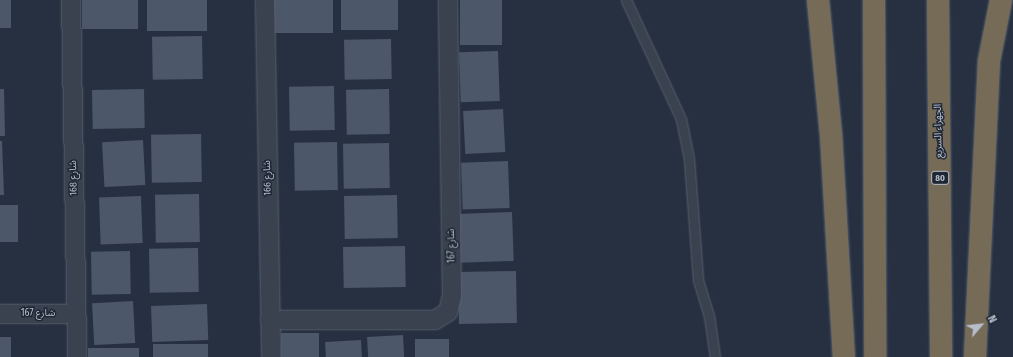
<!DOCTYPE html>
<html>
<head>
<meta charset="utf-8">
<style>
	body { margin:0 }
	#map { position:relative; width:1013px; height:357px; overflow:hidden; background:#263040; font-family:"Fira Sans Condensed","Noto Sans Arabic",sans-serif }
	div>[style] { position:absolute }
	[style*='--x'] { left:calc(var(--x)*1px); top:calc(var(--y)*1px); width:calc(var(--w)*1px); rotate:calc(var(--a)*1deg) }
	.building>* { inset:0; background:#4c5769; transform-origin:0 0 }
	.roads { filter:drop-shadow(0 0 1px #58606e) drop-shadow(0 0 1px #58606e) }
	.service>* { height:9px; margin:-4.5px; padding:0 4.5px; transform-origin:4.5px; border-radius:4.5px; background:#3a4250 }
	.minor>* { height:18px; margin:-9px; padding:0 9px; transform-origin:9px; border-radius:9px; background:#3a4250 }
	.motorway>* { height:22px; margin:-11px; padding:0 11px; transform-origin:11px; border-radius:11px; background:#766b57 }
	span { translate:-50% -50%; white-space:nowrap; text-align:center; line-height:1.15; -webkit-text-stroke:3px #1f2735; paint-order:stroke }
	.shield-label span { padding:1px 3px; background:#1f2735; border:1px solid; border-radius:3px; -webkit-text-stroke-width:0 }
	.shield-label { font-size:9px; color:#b7becb; font-weight:700 }
	.street-label { font-size:10px; color:#b7becb }
	.north { position:absolute; left:961px; top:305px; width:40px; height:40px; -webkit-text-stroke:3px #1f2735; paint-order:stroke; rotate:62deg; font-size:11px; font-weight:700; line-height:16px; text-align:center; color:#b7becb }
	.north::after { content:''; display:block; margin:auto; width:14px; height:18px; background:#b7becb; clip-path:polygon(50% 0,100% 100%,50% 72%,0 100%) }
</style>
</head>
<body>
<div id="map">
	<div class="building">
		<i style="left:0;top:0;width:11px;height:28px"></i>
		<i style="left:82px;top:0;width:56px;height:29px"></i>
		<i style="left:147px;top:0;width:60px;height:31px"></i>
		<i style="left:274px;top:0;width:59px;height:33px"></i>
		<i style="left:341px;top:0;width:57px;height:30px"></i>
		<i style="left:460px;top:0;width:42px;height:45px"></i>
		<i style="left:202px;top:36px;width:43px;height:50px;rotate:89deg"></i>
		<i style="left:391px;top:39px;width:40px;height:47px;rotate:89deg"></i>
		<i style="left:498px;top:51px;width:50px;height:39px;rotate:88deg"></i>
		<i style="left:334px;top:86px;width:44px;height:45px;rotate:89deg"></i>
		<i style="clip-path:polygon(0 89px,4px 89px,5px 136px,0 136px)"></i>
		<i style="left:144px;top:89px;width:39px;height:52px;rotate:89deg"></i>
		<i style="left:389px;top:89px;width:45px;height:43px;rotate:89deg"></i>
		<i style="left:503px;top:109px;width:43px;height:40px;rotate:87deg"></i>
		<i style="left:201px;top:134px;width:48px;height:50px;rotate:89deg"></i>
		<i style="left:143px;top:140px;width:45px;height:41px;rotate:87deg"></i>
		<i style="clip-path:polygon(0 141px,2px 141px,4px 195px,0 195px)"></i>
		<i style="left:337px;top:142px;width:48px;height:43px;rotate:89deg"></i>
		<i style="left:389px;top:143px;width:45px;height:46px;rotate:89deg"></i>
		<i style="left:508px;top:161px;width:47px;height:47px;rotate:88deg"></i>
		<i style="left:199px;top:194px;width:48px;height:44px;rotate:89deg"></i>
		<i style="left:397px;top:195px;width:43px;height:53px;rotate:89deg"></i>
		<i style="left:141px;top:196px;width:47px;height:42px;rotate:88deg"></i>
		<i style="left:0;top:205px;width:18px;height:37px"></i>
		<i style="left:512px;top:212px;width:49px;height:54px;rotate:88deg"></i>
		<i style="left:405px;top:246px;width:41px;height:62px;rotate:89deg"></i>
		<i style="left:198px;top:248px;width:44px;height:49px;rotate:89deg"></i>
		<i style="left:130px;top:251px;width:43px;height:39px;rotate:89deg"></i>
		<i style="left:516px;top:271px;width:52px;height:58px;rotate:89deg"></i>
		<i style="left:133px;top:301px;width:42px;height:41px;rotate:87deg"></i>
		<i style="left:207px;top:304px;width:36px;height:56px;rotate:88deg"></i>
		<i style="left:319px;top:333px;width:24px;height:38px;rotate:90deg"></i>
		<i style="left:403px;top:335px;width:22px;height:36px;rotate:87deg"></i>
		<i style="left:0;top:337px;width:11px;height:20px"></i>
		<i style="left:415px;top:339px;width:34px;height:18px"></i>
		<i style="left:361px;top:340px;width:17px;height:36px;rotate:87deg"></i>
		<i style="left:208px;top:344px;width:13px;height:55px;rotate:90deg"></i>
		<i style="left:139px;top:348px;width:9px;height:51px;rotate:90deg"></i>
	</div>
	<div class="roads">
		<div class="service">
			<i style="--x:626;--y:0;--w:131;--a:65.2"></i>
			<i style="--x:681;--y:119;--w:41;--a:78.7"></i>
			<i style="--x:689;--y:159;--w:121;--a:85.7"></i>
			<i style="--x:698;--y:280;--w:38;--a:73"></i>
			<i style="--x:709;--y:316;--w:41;--a:81.7"></i>
		</div>
		<div class="minor">
			<i style="--x:71;--y:0;--w:357;--a:89"></i>
			<i style="--x:265;--y:0;--w:357;--a:89"></i>
			<i style="--x:0;--y:314;--w:76;--a:0"></i>
			<i style="--x:270;--y:320;--w:165;--a:0"></i>
			<i style="--x:435;--y:320;--w:15;--a:-32"></i>
			<i style="--x:448;--y:312;--w:16;--a:-76"></i>
			<i style="--x:452;--y:296;--w:296;--a:-90.8"></i>
		</div>
		<div class="motorway">
			<i style="--x:818;--y:0;--w:135;--a:84.5"></i>
			<i style="--x:831;--y:134;--w:223;--a:86.7"></i>
			<i style="--x:874;--y:0;--w:357;--a:89.8"></i>
			<i style="--x:938;--y:0;--w:357;--a:89.5"></i>
			<i style="--x:975;--y:357;--w:296;--a:-87.3"></i>
			<i style="--x:989;--y:61;--w:62;--a:-78.9"></i>
		</div>
	</div>
	<div class="shield-label">
		<span style="left:940px;top:178px">80</span>
	</div>
	<div class="street-label">
		<span style="left:939px;top:131px;rotate:-91deg">الجهراء السريع</span>
		<span style="left:74px;top:178px;rotate:-91deg">شارع 168</span>
		<span style="left:268px;top:178px;rotate:-91deg">شارع 166</span>
		<span style="left:452px;top:246px;rotate:-91deg">شارع 167</span>
		<span style="left:38px;top:314px">شارع 167</span>
	</div>
	<div class="north">N</div>
</div>
</body>
</html>
